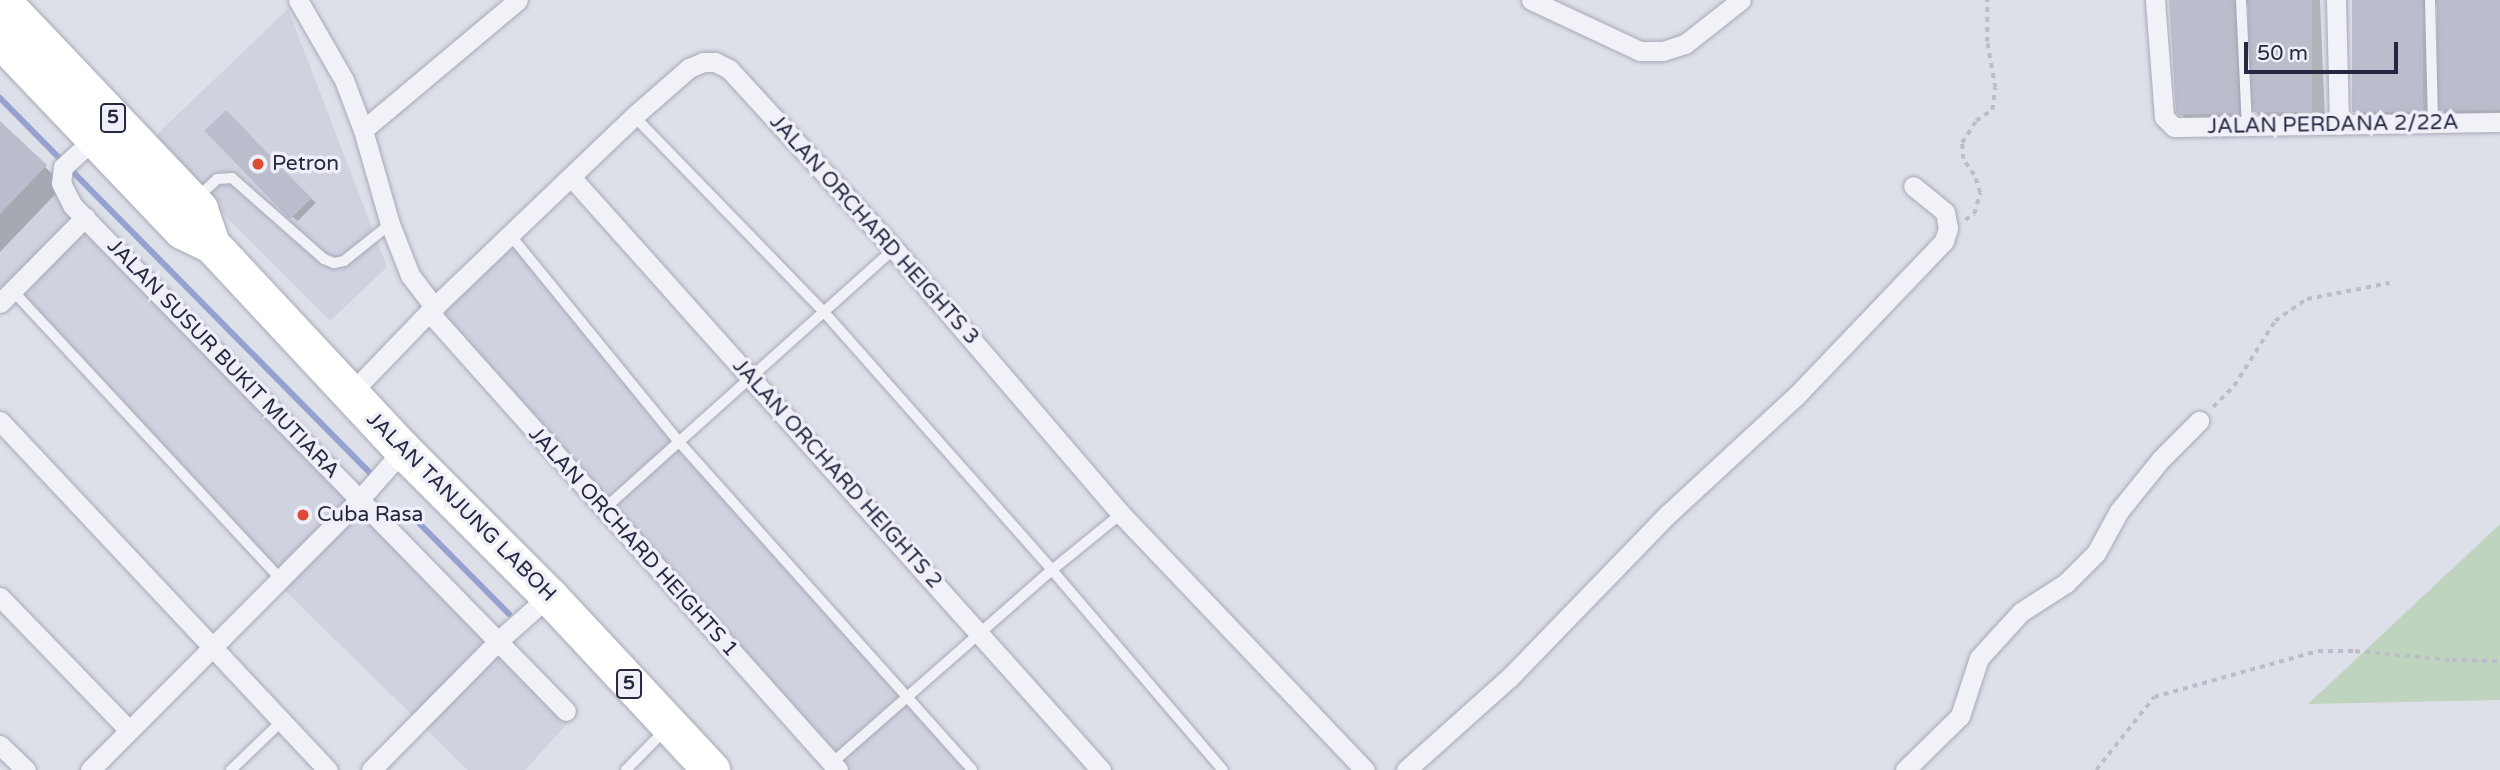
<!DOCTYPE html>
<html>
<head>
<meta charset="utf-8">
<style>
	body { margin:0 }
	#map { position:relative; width:2500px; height:770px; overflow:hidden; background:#dee0e9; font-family:"Varela Round",sans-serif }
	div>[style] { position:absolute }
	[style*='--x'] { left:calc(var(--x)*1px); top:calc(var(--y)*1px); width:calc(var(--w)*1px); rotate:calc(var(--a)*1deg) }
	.built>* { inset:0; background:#d0d2df }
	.green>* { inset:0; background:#bed4bf }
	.shadow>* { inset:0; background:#0003; transform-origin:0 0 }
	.stream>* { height:6px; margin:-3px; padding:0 3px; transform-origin:3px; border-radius:3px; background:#95a1ce }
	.building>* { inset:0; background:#bbbdcd; transform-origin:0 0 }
	.path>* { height:3.5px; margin-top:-1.75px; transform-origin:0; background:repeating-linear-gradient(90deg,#bcbdc8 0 5px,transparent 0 10px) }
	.roads { filter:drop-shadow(0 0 2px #a7a9b7) drop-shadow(0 0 2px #a7a9b7) }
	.lane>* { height:10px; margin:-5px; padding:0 5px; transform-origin:5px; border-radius:5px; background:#f1f2f7 }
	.street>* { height:19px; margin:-9.5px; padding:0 9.5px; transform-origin:9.5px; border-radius:9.5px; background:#f1f2f7 }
	.highway>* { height:37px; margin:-18.5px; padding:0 18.5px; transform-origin:18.5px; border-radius:18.5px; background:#fff }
	.dots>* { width:19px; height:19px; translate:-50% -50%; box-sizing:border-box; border:4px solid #eeeff7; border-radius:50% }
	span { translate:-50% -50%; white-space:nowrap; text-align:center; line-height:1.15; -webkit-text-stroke:7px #eeeff7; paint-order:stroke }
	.shield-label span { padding:2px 5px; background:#eeeff7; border:2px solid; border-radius:5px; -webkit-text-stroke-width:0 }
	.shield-label { font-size:19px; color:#262842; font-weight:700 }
	.street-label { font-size:21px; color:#262842 }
	.poi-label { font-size:21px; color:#262842 }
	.left { translate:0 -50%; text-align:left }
	.scale { position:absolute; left:2244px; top:42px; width:154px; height:32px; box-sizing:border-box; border:4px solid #262842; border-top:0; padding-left:9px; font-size:21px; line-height:24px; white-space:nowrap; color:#262842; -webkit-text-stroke:5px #eeeff7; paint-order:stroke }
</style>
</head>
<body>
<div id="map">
	<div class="built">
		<i style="clip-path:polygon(288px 9px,387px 267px,330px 321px,150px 141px)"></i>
		<i style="clip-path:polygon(0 124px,88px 208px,577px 713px,525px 770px,468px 770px,270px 576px,4px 289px,0 293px)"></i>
		<i style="clip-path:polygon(509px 228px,690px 448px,978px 770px,828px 770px,418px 312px)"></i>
	</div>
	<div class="green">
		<i style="clip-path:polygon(2500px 524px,2500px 700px,2308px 704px)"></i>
	</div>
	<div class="shadow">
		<i style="clip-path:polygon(2171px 0,2320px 0,2325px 120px,2265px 121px,2256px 112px,2250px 2px,2242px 10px,2248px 121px,2190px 123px,2178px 111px)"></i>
		<i style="clip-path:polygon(2354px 0,2500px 0,2500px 118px,2451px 119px,2442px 110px,2439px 2px,2431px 10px,2434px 119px,2368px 121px,2358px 111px)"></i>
		<i style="left:226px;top:113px;width:127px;height:26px;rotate:45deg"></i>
		<i style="clip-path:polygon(0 124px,64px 185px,0 252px)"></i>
	</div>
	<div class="stream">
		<i style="--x:0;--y:98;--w:532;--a:45.38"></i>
		<i style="--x:409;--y:513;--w:142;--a:45.3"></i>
	</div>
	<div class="building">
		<i style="clip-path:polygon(2169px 0,2234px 0,2239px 113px,2179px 115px,2176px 112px)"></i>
		<i style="left:2248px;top:0;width:64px;height:112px"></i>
		<i style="left:2352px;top:0;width:71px;height:112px"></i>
		<i style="left:2437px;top:0;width:63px;height:110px"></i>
		<i style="left:226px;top:110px;width:123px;height:30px;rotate:46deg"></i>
		<i style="clip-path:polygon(0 121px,47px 165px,0 214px)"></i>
	</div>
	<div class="path">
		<i style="--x:1965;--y:220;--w:11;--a:-34"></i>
		<i style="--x:1974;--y:214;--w:22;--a:-74"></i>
		<i style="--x:1980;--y:193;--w:19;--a:-108"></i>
		<i style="--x:1974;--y:175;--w:19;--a:-125"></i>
		<i style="--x:1963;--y:159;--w:16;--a:-94"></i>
		<i style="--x:1962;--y:143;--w:26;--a:-58"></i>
		<i style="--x:1976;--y:121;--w:19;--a:-35"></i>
		<i style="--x:1992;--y:110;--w:22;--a:-82"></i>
		<i style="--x:1995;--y:88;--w:47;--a:-99.9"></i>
		<i style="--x:1987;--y:42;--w:42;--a:-90"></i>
		<i style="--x:2213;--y:407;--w:30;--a:-45"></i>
		<i style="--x:2234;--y:386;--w:77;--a:-57.8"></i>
		<i style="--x:2275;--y:321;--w:39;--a:-35"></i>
		<i style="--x:2307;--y:299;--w:84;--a:-11"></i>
		<i style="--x:2096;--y:770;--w:93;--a:-51.5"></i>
		<i style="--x:2154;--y:697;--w:170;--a:-15.7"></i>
		<i style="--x:2318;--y:651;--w:37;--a:0"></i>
		<i style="--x:2355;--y:651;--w:97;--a:5.3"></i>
		<i style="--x:2452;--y:660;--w:48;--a:1.2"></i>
	</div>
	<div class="roads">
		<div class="lane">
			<i style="--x:2241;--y:0;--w:126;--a:87.3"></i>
			<i style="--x:2430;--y:0;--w:123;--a:88.6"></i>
			<i style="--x:634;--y:116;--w:273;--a:45.9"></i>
			<i style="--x:824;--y:312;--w:344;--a:48.5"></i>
			<i style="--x:1052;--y:570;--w:263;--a:49.5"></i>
			<i style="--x:198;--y:197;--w:26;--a:-43"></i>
			<i style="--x:217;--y:179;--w:15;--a:-4"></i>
			<i style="--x:232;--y:178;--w:123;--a:41.4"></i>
			<i style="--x:324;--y:259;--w:11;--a:22"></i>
			<i style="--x:334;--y:263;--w:10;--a:-11"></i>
			<i style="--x:344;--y:261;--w:59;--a:-38.8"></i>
			<i style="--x:511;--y:236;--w:267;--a:50.8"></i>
			<i style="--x:680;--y:443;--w:438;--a:48.2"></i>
			<i style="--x:13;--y:291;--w:392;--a:47.1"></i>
			<i style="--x:603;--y:510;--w:391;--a:-41.9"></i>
			<i style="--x:832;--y:763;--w:293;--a:-41.3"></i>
			<i style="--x:1052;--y:570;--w:89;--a:-39.1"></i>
			<i style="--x:231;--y:770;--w:71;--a:-43.9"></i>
			<i style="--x:626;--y:770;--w:56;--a:-45.7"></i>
		</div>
		<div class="street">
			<i style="--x:298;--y:0;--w:92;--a:60.1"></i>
			<i style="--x:344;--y:80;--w:53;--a:69.2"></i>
			<i style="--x:363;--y:130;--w:98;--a:74"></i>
			<i style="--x:390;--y:224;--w:55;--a:68.6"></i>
			<i style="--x:410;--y:275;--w:41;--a:52.9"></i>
			<i style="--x:1531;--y:0;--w:120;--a:25.1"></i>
			<i style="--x:1640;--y:51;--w:23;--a:0"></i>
			<i style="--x:1663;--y:51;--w:23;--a:-18"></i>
			<i style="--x:1685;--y:44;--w:71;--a:-38.2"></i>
			<i style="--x:2155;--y:0;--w:117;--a:85.6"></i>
			<i style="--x:2164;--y:117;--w:14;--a:45"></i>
			<i style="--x:2174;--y:127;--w:326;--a:-0.9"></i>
			<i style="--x:2336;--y:0;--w:125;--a:88.6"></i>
			<i style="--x:363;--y:130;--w:202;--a:-40"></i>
			<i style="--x:95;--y:138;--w:43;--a:137.8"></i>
			<i style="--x:63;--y:167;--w:16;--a:97"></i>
			<i style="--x:61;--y:183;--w:25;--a:63"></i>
			<i style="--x:72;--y:205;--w:707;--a:45.69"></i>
			<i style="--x:572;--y:178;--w:794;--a:48.22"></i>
			<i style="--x:0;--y:303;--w:121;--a:-45.3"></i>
			<i style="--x:429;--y:312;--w:614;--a:48.23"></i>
			<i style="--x:350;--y:394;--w:114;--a:-46.1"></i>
			<i style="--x:429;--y:312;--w:284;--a:-43.7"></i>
			<i style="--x:634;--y:116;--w:73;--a:-41.1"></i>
			<i style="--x:689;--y:68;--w:15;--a:-23"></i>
			<i style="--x:703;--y:62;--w:12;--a:0"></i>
			<i style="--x:715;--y:62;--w:16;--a:27"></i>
			<i style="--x:729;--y:69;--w:244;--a:47.5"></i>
			<i style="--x:894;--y:249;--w:349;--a:49.4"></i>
			<i style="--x:1121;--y:514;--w:354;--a:46.4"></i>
			<i style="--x:0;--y:421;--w:479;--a:46.8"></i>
			<i style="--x:0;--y:597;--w:185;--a:45.9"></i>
			<i style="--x:0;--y:745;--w:36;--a:44"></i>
			<i style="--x:90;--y:770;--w:383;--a:-45.1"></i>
			<i style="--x:360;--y:499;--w:65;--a:-48.7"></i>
			<i style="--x:371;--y:770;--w:181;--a:-45.4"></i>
			<i style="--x:498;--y:641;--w:68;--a:-41.4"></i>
			<i style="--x:1406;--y:770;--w:138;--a:-41.8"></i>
			<i style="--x:1509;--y:678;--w:228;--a:-45.9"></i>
			<i style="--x:1668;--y:514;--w:174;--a:-42.7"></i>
			<i style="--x:1796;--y:396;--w:214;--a:-46.3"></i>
			<i style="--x:1944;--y:241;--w:14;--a:-73"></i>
			<i style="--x:1948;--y:228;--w:16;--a:-101"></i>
			<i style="--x:1945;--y:212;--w:41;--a:-140.9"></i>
			<i style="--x:1905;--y:770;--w:77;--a:-44.5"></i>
			<i style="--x:1960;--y:716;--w:61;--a:-71.9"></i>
			<i style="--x:1979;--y:658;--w:62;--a:-47.6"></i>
			<i style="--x:2021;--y:612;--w:54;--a:-32.8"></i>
			<i style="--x:2066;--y:583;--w:42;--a:-45"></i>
			<i style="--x:2096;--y:553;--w:48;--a:-61.3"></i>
			<i style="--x:2119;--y:511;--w:67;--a:-51.1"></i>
			<i style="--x:2161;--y:459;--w:54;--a:-45"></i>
		</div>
		<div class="highway">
			<i style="--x:1;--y:0;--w:288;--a:46.5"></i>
			<i style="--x:199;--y:209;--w:37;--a:71"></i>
			<i style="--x:0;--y:39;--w:264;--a:46.4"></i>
			<i style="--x:182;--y:230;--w:32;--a:26"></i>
			<i style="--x:211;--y:244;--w:282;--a:47"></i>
			<i style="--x:403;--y:450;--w:206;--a:45"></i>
			<i style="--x:549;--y:596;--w:238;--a:47"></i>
		</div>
	</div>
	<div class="dots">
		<i style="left:258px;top:164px;background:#dd4a35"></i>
		<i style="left:303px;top:515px;background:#dd4a35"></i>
	</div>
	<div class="shield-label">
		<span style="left:113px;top:118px">5</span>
		<span style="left:629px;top:684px">5</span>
	</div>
	<div class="street-label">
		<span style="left:2333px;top:125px;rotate:-1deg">JALAN PERDANA 2/22A</span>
		<span style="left:874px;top:230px;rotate:48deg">JALAN ORCHARD HEIGHTS 3</span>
		<span style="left:223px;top:359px;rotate:46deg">JALAN SUSUR BUKIT MUTIARA</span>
		<span style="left:837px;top:474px;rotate:48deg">JALAN ORCHARD HEIGHTS 2</span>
		<span style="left:461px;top:507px;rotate:45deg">JALAN TANJUNG LABOH</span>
		<span style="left:633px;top:542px;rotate:48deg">JALAN ORCHARD HEIGHTS 1</span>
	</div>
	<div class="poi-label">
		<span class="left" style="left:272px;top:164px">Petron</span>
		<span class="left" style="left:317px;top:515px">Cuba Rasa</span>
	</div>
	<div class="scale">50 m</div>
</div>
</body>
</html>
